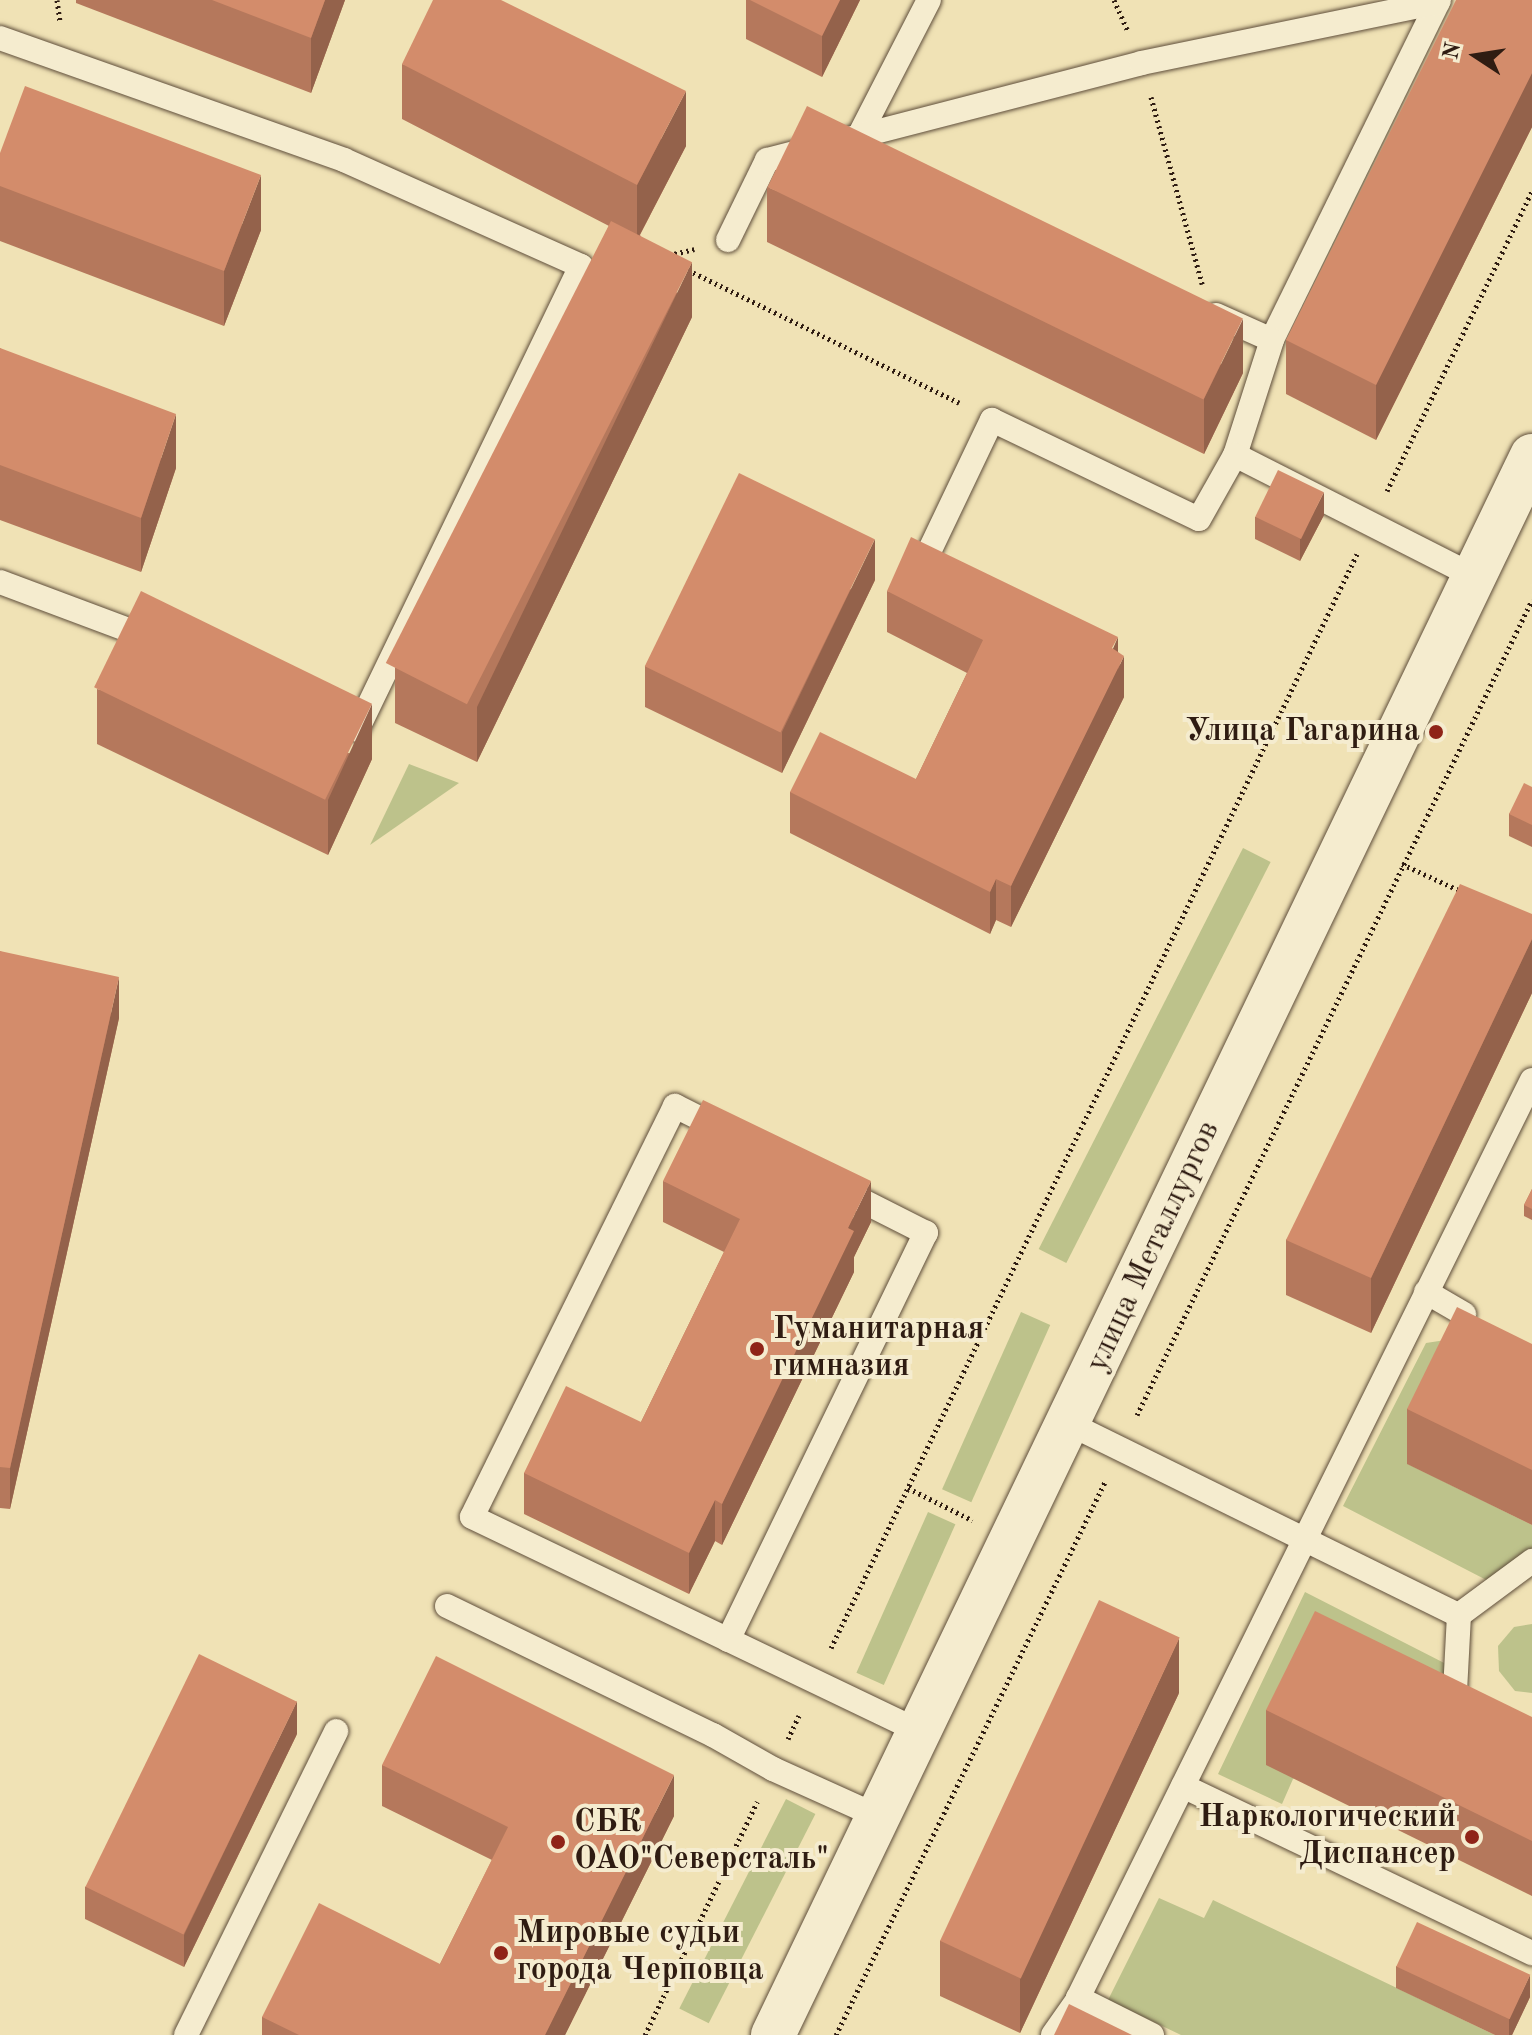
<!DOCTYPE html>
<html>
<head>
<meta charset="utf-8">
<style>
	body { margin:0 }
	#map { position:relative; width:1532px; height:2035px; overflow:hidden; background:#f0e2b5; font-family:"Old Standard TT",serif }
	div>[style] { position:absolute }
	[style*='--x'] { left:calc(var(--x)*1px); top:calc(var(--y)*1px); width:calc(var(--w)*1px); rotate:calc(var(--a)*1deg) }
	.green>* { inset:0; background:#bdc28b; transform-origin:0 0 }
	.path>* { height:5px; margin-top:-2.5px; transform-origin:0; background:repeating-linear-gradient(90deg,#2f1c12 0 2px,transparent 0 6px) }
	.roads { filter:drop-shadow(0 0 2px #5f4e3b) drop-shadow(0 0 2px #5f4e3b) }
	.lane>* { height:24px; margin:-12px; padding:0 12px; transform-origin:12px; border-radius:12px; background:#f5eccf }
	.secondary>* { height:44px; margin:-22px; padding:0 22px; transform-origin:22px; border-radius:22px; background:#f5eccf }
	.wall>* { inset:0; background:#b5785c }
	.shaded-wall>* { inset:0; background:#94624b }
	.building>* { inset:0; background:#d38c6b; transform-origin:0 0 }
	.dots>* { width:22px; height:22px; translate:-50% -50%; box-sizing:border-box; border:4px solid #f5eccf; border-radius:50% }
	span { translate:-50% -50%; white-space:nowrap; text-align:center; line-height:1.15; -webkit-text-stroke:8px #f5eccf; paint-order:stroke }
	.poi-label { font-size:32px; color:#2f1c12; font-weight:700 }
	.right { translate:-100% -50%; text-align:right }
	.left { translate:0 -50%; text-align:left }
	.street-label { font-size:32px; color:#2f1c12 }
	.north { position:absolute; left:1436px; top:16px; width:80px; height:80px; -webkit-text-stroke:6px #f5eccf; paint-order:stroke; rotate:282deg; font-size:22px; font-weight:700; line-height:32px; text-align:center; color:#2f1c12 }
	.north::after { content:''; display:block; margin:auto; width:28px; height:36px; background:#2f1c12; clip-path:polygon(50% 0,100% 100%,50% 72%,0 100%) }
</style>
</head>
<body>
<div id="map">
	<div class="green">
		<i style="clip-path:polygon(409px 764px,459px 783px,370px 845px)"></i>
		<i style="left:1243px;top:848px;width:31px;height:450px;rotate:27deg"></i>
		<i style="left:1021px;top:1312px;width:32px;height:194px;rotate:24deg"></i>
		<i style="clip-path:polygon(1472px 1336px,1408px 1464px,1532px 1525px,1532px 1561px,1498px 1586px,1343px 1506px,1426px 1343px)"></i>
		<i style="left:928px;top:1512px;width:30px;height:176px;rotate:24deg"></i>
		<i style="clip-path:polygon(1305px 1592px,1456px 1669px,1293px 1779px,1282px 1804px,1218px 1774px)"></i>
		<i style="clip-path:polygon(1532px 1624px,1532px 1693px,1515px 1691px,1499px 1671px,1498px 1646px,1514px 1627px)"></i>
		<i style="left:786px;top:1799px;width:33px;height:235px;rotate:27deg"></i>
		<i style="clip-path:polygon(1159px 1898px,1204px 1918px,1213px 1900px,1495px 2035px,1181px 2035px,1108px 2000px)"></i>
	</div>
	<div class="path">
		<i style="--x:57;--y:0;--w:21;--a:82"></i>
		<i style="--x:1114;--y:0;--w:34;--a:66"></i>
		<i style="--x:1151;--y:97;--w:194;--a:74.7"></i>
		<i style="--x:669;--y:255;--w:26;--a:-13"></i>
		<i style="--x:688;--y:270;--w:302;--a:26.1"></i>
		<i style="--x:1387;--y:491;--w:333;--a:-64.2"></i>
		<i style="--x:1402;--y:864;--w:67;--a:24.7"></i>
		<i style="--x:1137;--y:1415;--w:906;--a:-64.14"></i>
		<i style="--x:908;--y:1488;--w:72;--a:26.6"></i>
		<i style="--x:831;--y:1648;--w:1214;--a:-64.32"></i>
		<i style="--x:788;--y:1739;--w:26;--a:-65"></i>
		<i style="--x:645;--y:2035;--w:259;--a:-64.3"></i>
		<i style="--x:836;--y:2035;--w:615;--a:-64.06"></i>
	</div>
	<div class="roads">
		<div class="lane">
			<i style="--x:1439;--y:0;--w:379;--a:116.2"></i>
			<i style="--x:1272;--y:340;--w:121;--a:107.8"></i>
			<i style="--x:1235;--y:455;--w:268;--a:26.9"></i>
			<i style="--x:0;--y:38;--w:365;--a:19.5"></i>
			<i style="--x:344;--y:160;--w:260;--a:24.1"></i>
			<i style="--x:581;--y:266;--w:515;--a:115.77"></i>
			<i style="--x:867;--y:143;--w:10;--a:-151"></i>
			<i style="--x:858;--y:138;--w:155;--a:-62.8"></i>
			<i style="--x:728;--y:240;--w:89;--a:-64"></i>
			<i style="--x:767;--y:160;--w:386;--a:-14.5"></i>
			<i style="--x:1141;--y:63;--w:303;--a:-11.6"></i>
			<i style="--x:1216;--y:315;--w:61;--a:24.1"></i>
			<i style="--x:927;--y:556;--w:151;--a:-64.5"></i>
			<i style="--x:992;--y:420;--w:229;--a:25.6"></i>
			<i style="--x:1199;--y:519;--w:73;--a:-60.6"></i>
			<i style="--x:0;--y:582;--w:165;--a:20.5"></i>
			<i style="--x:725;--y:1131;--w:56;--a:-153.4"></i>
			<i style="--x:675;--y:1106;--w:458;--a:116.3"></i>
			<i style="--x:472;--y:1517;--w:497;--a:25.6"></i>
			<i style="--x:1426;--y:1292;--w:44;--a:30.1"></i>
			<i style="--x:1070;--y:1424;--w:433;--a:26.2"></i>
			<i style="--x:1459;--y:1615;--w:97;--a:93"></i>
			<i style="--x:447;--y:1606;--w:296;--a:25.9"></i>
			<i style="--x:713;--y:1735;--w:69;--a:29.5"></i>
			<i style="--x:773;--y:1769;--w:114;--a:24.3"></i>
			<i style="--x:1459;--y:1615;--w:91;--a:-36.5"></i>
			<i style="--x:728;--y:1640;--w:453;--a:-64.1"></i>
			<i style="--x:926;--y:1233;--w:93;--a:-153.2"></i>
			<i style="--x:1183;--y:1786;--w:387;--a:25.6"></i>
			<i style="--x:186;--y:2035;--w:339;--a:-63.7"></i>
			<i style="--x:1053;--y:2035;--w:38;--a:-55"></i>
			<i style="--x:1152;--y:2035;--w:83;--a:-153.4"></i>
			<i style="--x:1078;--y:1998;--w:1024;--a:-63.69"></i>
		</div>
		<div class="secondary">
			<i style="--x:773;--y:2035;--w:1752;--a:-64.33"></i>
		</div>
	</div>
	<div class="wall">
		<i style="clip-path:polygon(76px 0,345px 0,311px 93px,76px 3px)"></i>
		<i style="clip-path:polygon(746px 0,860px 0,822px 77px,746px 39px)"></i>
		<i style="clip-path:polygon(1532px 0,1532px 127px,1376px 440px,1286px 394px,1286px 340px)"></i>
		<i style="clip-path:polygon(402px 64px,686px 146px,640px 235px,692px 317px,477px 762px,395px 723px,395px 668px,609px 226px,402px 119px)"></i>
		<i style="clip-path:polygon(0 153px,261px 230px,224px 326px,0 241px)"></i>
		<i style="clip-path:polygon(767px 187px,1243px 373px,1204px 454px,767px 242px)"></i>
		<i style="clip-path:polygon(0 348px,176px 468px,141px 572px,0 520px)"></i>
		<i style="clip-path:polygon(1324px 515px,1300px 561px,1255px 539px,1255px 517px)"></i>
		<i style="clip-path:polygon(875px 580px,782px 773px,645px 707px,645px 666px)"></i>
		<i style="clip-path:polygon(887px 591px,1118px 652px,1124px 697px,1011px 927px,996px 920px,990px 934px,790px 833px,790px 792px,916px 779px,967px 673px,887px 632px)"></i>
		<i style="clip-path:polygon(97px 689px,372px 759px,328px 855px,97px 744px)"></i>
		<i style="clip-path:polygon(1532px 787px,1532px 847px,1509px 836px,1509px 814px)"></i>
		<i style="clip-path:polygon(1532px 914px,1532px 993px,1371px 1333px,1286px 1295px,1286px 1240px)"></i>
		<i style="clip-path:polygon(0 951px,119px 1018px,10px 1509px,0 1508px)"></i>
		<i style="clip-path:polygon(663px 1181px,871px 1222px,854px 1257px,854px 1272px,722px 1545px,715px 1541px,689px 1594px,524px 1514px,524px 1473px,641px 1422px,724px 1252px,663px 1222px)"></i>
		<i style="clip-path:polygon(1532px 1189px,1532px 1220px,1524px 1216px,1524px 1205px)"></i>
		<i style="clip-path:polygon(1532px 1344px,1532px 1525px,1407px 1464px,1407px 1409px)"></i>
		<i style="clip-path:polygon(1179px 1693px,1020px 2033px,940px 1996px,940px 1941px)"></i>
		<i style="clip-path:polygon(1266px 1710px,1532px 1717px,1532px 1896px,1266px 1765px)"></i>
		<i style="clip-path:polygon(297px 1734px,184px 1967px,85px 1919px,85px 1887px)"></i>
		<i style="clip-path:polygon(382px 1765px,674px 1816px,565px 2035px,262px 2035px,262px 2017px,440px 1964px,492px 1860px,382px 1806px)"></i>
		<i style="clip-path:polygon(1396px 1966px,1530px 1997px,1512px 2035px,1495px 2035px,1396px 1988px)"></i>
	</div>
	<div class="shaded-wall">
		<i style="clip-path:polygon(325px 0,345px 0,311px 93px,311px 38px)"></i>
		<i style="clip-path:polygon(840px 0,860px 0,822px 77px,822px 36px)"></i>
		<i style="clip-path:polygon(1532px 73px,1532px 127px,1376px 440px,1376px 385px)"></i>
		<i style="clip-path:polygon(686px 91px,686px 146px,637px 240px,637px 185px)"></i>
		<i style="clip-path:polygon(261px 175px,261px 230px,224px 326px,224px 271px)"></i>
		<i style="clip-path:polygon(692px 262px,692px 317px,477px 762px,477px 707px)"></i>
		<i style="clip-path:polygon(1243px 319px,1243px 373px,1204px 454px,1204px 399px)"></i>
		<i style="clip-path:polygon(176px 414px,176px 468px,141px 572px,141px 518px)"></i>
		<i style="clip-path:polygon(1324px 492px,1324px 515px,1300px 561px,1300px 539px)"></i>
		<i style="clip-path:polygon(875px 539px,875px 580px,782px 773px,782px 732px)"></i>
		<i style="clip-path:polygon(1118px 637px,1118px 669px,1124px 656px,1124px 697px,1011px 927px,1011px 886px)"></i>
		<i style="clip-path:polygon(372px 704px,372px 759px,328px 855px,328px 800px)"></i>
		<i style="clip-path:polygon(996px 879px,996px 920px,990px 934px,990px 892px)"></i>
		<i style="clip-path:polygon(1532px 939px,1532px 993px,1371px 1333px,1371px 1278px)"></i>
		<i style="clip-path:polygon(119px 977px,119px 1018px,10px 1509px,10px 1468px)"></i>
		<i style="clip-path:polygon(871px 1181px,871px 1222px,854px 1257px,854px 1272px,722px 1545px,722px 1504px,848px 1228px)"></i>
		<i style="clip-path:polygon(715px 1500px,715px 1541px,689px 1594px,689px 1553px)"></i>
		<i style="clip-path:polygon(1179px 1638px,1179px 1693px,1020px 2033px,1020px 1979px)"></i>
		<i style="clip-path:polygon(297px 1701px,297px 1734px,184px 1967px,184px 1935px)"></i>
		<i style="clip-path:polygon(674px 1775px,674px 1816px,565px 2035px,545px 2035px)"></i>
		<i style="clip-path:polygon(1530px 1975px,1530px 1997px,1512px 2035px,1509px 2035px,1509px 2019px)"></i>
	</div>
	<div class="building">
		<i style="clip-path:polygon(212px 0,325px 0,311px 38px)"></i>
		<i style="clip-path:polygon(433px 0,501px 0,686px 91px,637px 185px,402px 64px)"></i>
		<i style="clip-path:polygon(750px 0,840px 0,822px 36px)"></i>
		<i style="clip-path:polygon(1456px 0,1532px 0,1532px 73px,1376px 385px,1286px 340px)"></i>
		<i style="clip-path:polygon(25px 86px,261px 175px,224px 271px,0 186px,0 153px)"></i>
		<i style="left:807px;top:106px;width:485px;height:90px;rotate:26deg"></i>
		<i style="left:611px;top:221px;width:91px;height:496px;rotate:27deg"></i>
		<i style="clip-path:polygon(0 348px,176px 414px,141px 518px,0 465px)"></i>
		<i style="left:1278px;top:470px;width:51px;height:52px;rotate:26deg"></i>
		<i style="left:739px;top:473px;width:151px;height:215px;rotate:26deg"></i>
		<i style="clip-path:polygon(911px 537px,1118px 637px,1112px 648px,1124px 656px,1011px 886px,996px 879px,990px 892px,790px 792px,820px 732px,916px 779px,983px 640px,887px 591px)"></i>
		<i style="left:141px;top:591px;width:257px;height:107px;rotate:26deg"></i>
		<i style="clip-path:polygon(1524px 783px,1532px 787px,1532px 825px,1509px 814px)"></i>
		<i style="clip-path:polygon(1460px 884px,1532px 914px,1532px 939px,1371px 1278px,1286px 1240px)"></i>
		<i style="clip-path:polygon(0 951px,119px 977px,10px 1468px,0 1467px)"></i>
		<i style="clip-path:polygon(703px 1100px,871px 1181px,848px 1228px,854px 1231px,722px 1504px,715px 1500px,689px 1553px,524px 1473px,566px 1386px,641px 1422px,740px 1219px,663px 1181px)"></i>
		<i style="clip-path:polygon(1532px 1189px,1532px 1209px,1524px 1205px)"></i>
		<i style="clip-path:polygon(1457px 1307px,1532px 1344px,1532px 1470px,1407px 1409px)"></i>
		<i style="left:1099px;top:1600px;width:89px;height:376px;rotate:25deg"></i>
		<i style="clip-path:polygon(1315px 1611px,1532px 1717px,1532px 1841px,1266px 1710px)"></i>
		<i style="left:199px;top:1654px;width:109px;height:259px;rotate:26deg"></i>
		<i style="clip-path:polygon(436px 1656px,674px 1775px,545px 2035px,299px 2035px,262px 2017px,319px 1903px,440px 1964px,508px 1827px,382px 1765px)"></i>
		<i style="left:1417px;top:1922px;width:125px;height:49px;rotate:25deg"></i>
		<i style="clip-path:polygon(1069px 2004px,1132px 2035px,1054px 2035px)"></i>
	</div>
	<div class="dots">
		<i style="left:1436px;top:732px;background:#8f2418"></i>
		<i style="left:757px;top:1349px;background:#8f2418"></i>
		<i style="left:1472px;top:1837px;background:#8f2418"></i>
		<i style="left:558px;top:1842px;background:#8f2418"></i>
		<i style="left:501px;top:1953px;background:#8f2418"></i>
	</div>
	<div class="poi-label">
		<span class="right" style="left:1420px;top:732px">Улица Гагарина</span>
		<span class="left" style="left:773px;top:1349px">Гуманитарная<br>гимназия</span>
		<span class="right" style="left:1456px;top:1837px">Наркологический<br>Диспансер</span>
		<span class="left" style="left:574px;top:1842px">СБК<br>ОАО"Северсталь"</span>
		<span class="left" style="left:517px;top:1953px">Мировые судьи<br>города Черповца</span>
	</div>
	<div class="street-label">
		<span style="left:1154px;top:1247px;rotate:-65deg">улица Металлургов</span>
	</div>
	<div class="north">N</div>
</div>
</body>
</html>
